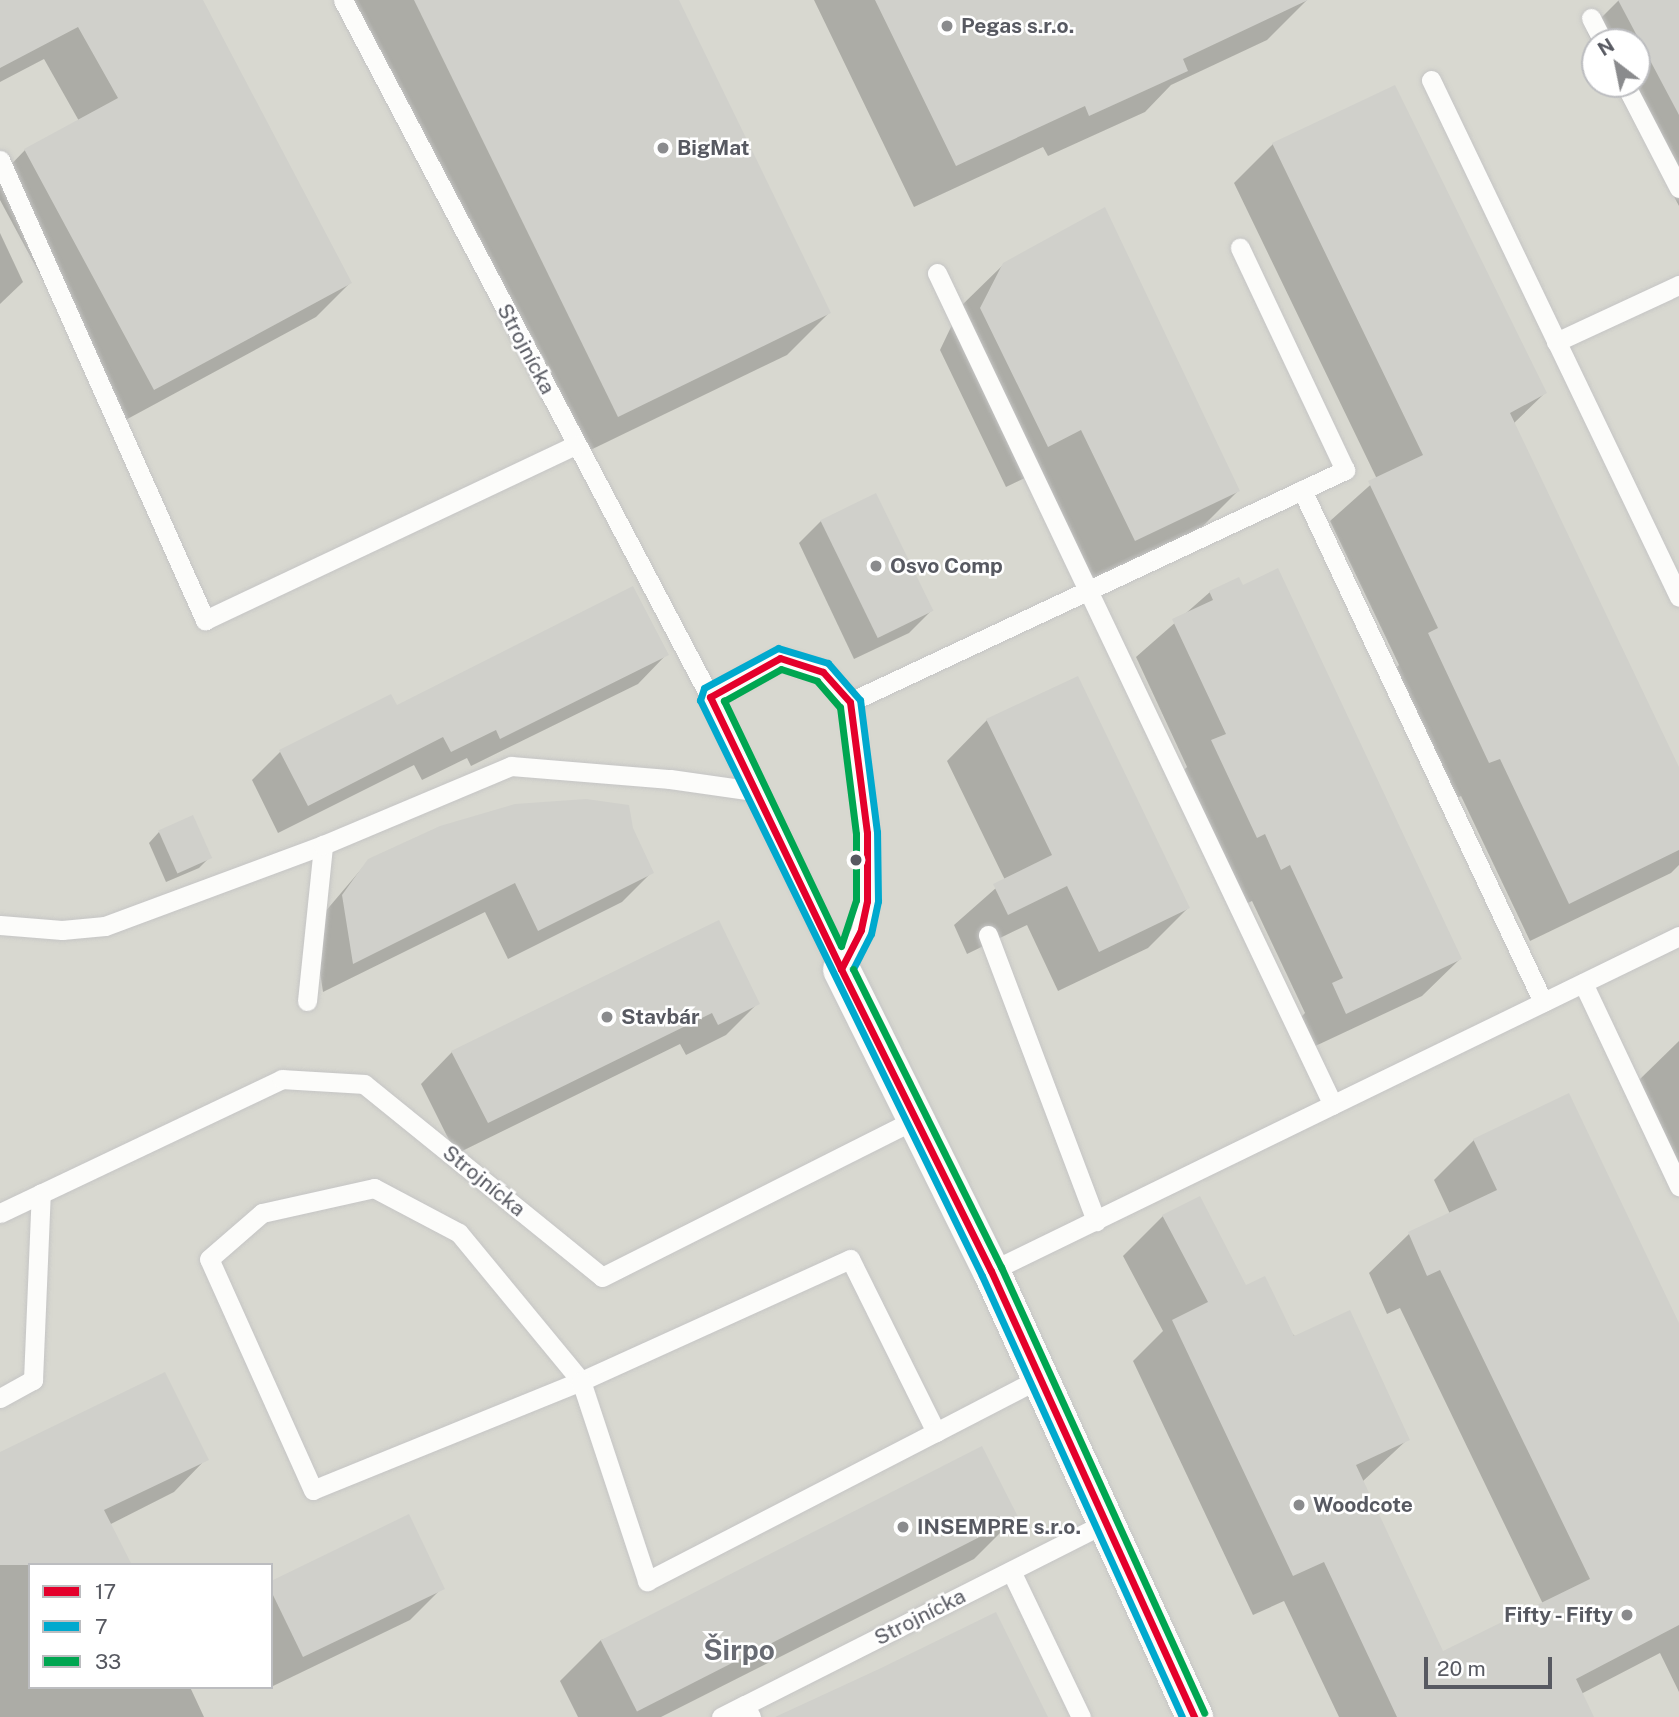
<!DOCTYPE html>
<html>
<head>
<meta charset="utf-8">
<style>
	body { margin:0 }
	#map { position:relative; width:1679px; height:1717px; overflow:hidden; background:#e8e8e0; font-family:"Public Sans",sans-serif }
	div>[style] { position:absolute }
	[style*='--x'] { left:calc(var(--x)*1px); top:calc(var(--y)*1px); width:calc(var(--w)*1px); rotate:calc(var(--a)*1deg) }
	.industrial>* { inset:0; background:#d8d8d0 }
	.shadow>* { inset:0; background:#0003 }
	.building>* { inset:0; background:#d0d0cb; transform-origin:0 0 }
	.roads { filter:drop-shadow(0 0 2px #c5c5c5) drop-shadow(0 0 2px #c5c5c5) }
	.service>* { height:19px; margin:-9.5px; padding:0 9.5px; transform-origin:9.5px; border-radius:9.5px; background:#fcfcfa }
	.minor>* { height:37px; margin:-18.5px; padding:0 18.5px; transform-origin:18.5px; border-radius:18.5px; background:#fcfcfa }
	.bus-1>* { height:7px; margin:-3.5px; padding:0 3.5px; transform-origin:3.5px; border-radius:3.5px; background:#e4002b }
	.bus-2>* { height:7px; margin:-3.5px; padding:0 3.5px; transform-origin:3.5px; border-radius:3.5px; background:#00a9ce }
	.bus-3>* { height:7px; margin:-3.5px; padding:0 3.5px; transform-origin:3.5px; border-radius:3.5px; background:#00a651 }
	.dots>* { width:19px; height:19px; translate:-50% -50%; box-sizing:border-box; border:4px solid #fff; border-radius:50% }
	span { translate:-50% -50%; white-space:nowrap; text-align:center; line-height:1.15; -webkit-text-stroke:5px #fff; paint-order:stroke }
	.poi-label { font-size:21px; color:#575961; font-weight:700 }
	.left { translate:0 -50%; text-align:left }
	.right { translate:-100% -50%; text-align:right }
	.street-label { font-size:21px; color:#575961 }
	.district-label { font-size:28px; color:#686b73; font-weight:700 }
	.legend { position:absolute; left:28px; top:1563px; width:245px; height:126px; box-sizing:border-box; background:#fff; border:2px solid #bcbdc0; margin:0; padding:9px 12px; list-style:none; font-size:21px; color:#575961 }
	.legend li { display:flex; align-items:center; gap:14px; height:35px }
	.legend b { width:35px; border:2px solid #bcbdc0 }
	.north { position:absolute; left:1581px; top:28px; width:70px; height:70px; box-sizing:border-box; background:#fff; border:2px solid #bcbdc0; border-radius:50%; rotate:328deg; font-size:19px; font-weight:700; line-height:28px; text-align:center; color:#575961 }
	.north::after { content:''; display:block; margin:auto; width:24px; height:32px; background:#8a8b8d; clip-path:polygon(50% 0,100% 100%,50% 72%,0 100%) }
	.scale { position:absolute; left:1424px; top:1657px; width:128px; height:32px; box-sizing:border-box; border:4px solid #575961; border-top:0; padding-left:9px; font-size:21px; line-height:24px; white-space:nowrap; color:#575961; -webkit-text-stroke:5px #fff; paint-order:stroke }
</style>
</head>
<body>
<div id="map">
	<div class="industrial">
		<i style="clip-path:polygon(evenodd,0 0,1679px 0,1679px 1717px,0 1717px,0 0,1595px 42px,1637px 42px,1637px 84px,1595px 84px,1595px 42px,0 0,30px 1565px,271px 1565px,271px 1687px,30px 1687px,30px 1565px)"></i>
	</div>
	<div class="shadow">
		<i style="clip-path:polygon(0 0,201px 0,350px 283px,316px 317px,120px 423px,0 200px,0 176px,25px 150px,79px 121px,44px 59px,0 82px)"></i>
		<i style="clip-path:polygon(353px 0,678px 0,829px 313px,787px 355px,576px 457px)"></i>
		<i style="clip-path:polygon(814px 0,1307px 0,1267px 40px,1171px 85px,1145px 112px,1048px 156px,1043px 147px,914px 207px)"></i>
		<i style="clip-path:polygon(1619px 0,1679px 0,1679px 206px,1614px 84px,1637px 84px,1637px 42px,1595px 42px,1595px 48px,1587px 32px)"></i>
		<i style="clip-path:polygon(1273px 144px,1545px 393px,1513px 424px,1679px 771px,1679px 865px,1671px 873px,1530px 941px,1461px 796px,1451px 801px,1390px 674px,1399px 665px,1330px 521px,1377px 479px,1234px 183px)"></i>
		<i style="clip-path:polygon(0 233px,23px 282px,0 304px)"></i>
		<i style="clip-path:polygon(1004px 264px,1238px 491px,1196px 533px,1093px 582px,1039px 471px,1006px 487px,940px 350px,961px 306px)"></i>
		<i style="clip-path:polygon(821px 521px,931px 611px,909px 633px,854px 659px,799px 543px)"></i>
		<i style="clip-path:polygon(1242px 587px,1460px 959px,1422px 996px,1309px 1049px,1296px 1022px,1305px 1013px,1252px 901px,1244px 905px,1175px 779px,1187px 767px,1136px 657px,1210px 592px)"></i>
		<i style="clip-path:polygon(666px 655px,638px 684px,471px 766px,467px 758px,422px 780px,414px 765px,278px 833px,252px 780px,280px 752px,397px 708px)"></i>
		<i style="clip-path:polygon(987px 720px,1188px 908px,1148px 948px,1058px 991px,1027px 925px,967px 954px,954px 925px,1005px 880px,947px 761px)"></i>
		<i style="clip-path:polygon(631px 829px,652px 872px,622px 902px,508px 959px,485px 912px,323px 992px,313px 926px,369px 860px)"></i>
		<i style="clip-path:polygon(159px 832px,209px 858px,199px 868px,166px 882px,149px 843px)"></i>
		<i style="clip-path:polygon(758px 1003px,726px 1035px,686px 1055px,680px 1044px,456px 1154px,421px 1084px,452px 1052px)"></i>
		<i style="clip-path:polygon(1679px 1041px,1679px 1163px,1639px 1080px)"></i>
		<i style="clip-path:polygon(1474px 1140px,1679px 1327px,1679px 1692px,1660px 1653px,1581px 1694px,1593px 1717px,1339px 1717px,1284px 1601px,1253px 1615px,1133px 1361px,1163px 1331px,1123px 1256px,1163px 1216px,1408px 1439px,1362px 1482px,1443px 1653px,1543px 1604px,1400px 1308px,1387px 1314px,1369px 1273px,1409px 1234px,1450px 1214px,1434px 1180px)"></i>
		<i style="clip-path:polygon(0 1454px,206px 1459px,174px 1492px,30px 1565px,30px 1687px,190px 1687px,204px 1717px,0 1717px)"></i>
		<i style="clip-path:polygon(1016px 1517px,974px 1559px,661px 1717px,578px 1717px,560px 1681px,601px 1640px)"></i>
		<i style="clip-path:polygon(271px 1583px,442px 1588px,410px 1620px,271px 1687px)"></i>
	</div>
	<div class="building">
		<i style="clip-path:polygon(0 0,203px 0,352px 283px,154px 390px,24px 149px,118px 98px,78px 27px,0 68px)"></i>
		<i style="clip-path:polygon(414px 0,679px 0,831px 313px,618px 417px)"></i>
		<i style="clip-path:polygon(875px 0,1308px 0,1183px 59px,1188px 71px,1089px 116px,1085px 106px,956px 166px)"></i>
		<i style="clip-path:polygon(1618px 0,1679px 0,1679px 115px)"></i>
		<i style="clip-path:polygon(1395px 85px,1547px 393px,1510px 413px,1679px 767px,1679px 850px,1569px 904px,1500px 759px,1489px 763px,1428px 633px,1438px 628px,1368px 481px,1423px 455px,1272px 143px)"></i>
		<i style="clip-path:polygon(1105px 207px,1240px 491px,1135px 541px,1081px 430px,1048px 447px,980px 308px,1003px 263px)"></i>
		<i style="left:876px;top:493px;width:131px;height:62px;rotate:64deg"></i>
		<i style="clip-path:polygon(1278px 568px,1462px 959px,1346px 1014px,1332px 983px,1343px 978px,1290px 865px,1281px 870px,1265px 834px,1257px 838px,1211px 740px,1226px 734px,1172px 619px,1213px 600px,1209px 591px,1239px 577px,1243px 585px)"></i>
		<i style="clip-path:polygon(633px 586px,669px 655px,500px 739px,496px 730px,451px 752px,443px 737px,308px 806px,279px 750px,391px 694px,397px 705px)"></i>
		<i style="clip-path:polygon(1078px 676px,1190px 908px,1099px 952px,1067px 886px,1008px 915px,993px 884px,1052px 855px,986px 719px)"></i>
		<i style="clip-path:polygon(586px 799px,629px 805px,633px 828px,654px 873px,538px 931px,515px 883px,353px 964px,342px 895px,368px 859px,440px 826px,515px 804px)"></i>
		<i style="left:193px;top:815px;width:47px;height:38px;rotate:66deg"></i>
		<i style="clip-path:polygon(719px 920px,760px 1004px,718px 1025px,712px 1013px,488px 1123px,451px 1051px)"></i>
		<i style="clip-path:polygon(1569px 1093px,1679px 1323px,1679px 1625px,1576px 1679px,1594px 1717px,1397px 1717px,1324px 1562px,1293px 1576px,1172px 1320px,1208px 1302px,1162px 1215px,1200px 1196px,1246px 1285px,1265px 1276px,1294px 1336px,1350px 1310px,1410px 1440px,1356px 1465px,1443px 1651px,1590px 1579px,1440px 1270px,1427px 1276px,1408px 1232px,1497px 1190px,1473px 1139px)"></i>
		<i style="clip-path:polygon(165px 1372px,209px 1460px,104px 1510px,132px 1565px,0 1565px,0 1452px)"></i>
		<i style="left:982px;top:1446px;width:80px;height:428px;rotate:63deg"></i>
		<i style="clip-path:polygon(409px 1514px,445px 1589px,303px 1657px,271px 1591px,271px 1581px)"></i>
		<i style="clip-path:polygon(996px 1612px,1048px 1717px,775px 1717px,879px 1669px)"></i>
	</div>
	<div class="roads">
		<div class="service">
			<i style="--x:343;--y:0;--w:788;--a:62.23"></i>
			<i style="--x:710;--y:697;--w:302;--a:64.3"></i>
			<i style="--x:1591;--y:18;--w:27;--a:63"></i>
			<i style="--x:1431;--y:80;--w:573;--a:64.37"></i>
			<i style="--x:1625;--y:84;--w:117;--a:62.6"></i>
			<i style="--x:0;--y:160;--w:504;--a:65.98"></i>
			<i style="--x:205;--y:620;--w:410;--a:-25.3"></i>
			<i style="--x:937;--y:273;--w:921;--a:64.55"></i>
			<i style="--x:1556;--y:342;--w:136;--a:-24.9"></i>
			<i style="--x:1302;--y:490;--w:566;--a:64.79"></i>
			<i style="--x:710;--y:697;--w:80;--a:-29.1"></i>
			<i style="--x:780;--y:658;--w:45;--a:18"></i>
			<i style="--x:823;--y:672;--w:40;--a:48"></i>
			<i style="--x:850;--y:702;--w:132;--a:82.6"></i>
			<i style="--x:867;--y:833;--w:68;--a:90"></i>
			<i style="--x:867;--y:901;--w:30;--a:102"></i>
			<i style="--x:861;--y:930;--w:44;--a:117.1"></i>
			<i style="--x:850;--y:702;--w:547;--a:-25.11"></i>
			<i style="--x:1345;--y:470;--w:246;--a:-115.3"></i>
			<i style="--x:0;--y:925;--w:62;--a:4.6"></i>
			<i style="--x:62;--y:930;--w:43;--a:-5.3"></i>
			<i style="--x:105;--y:926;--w:233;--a:-20.4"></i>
			<i style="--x:988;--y:935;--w:306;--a:69.3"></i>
			<i style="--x:1583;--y:983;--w:225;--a:64.7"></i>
			<i style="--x:307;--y:1001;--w:157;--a:-84.1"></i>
			<i style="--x:323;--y:845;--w:204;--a:-22.8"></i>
			<i style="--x:511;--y:766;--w:160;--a:4.7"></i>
			<i style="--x:670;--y:779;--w:85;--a:8.1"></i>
			<i style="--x:0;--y:1213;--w:312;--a:-25.4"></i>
			<i style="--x:282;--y:1079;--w:82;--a:3.5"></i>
			<i style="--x:364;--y:1084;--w:306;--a:39"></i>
			<i style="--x:602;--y:1277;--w:352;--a:-26.7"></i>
			<i style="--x:991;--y:1271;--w:765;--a:-25.96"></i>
			<i style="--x:0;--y:1398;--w:38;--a:-29"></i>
			<i style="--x:33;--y:1380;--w:187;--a:-87.6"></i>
			<i style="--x:936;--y:1432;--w:193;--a:-116.4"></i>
			<i style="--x:850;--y:1259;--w:295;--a:155.6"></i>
			<i style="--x:581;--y:1381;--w:289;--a:157.9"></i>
			<i style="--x:313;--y:1490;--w:253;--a:-114.2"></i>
			<i style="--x:209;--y:1259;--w:70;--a:-41"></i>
			<i style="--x:262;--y:1213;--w:115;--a:-12.6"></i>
			<i style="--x:374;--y:1188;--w:96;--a:27.9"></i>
			<i style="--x:459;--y:1233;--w:192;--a:50.5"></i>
			<i style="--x:581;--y:1381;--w:211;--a:71.7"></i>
			<i style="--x:647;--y:1581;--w:325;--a:-27.3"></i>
			<i style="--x:936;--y:1432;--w:117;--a:-27.4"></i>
			<i style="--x:1011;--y:1571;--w:162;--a:64.4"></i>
			<i style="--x:721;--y:1717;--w:27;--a:-27"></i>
			<i style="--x:751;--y:1717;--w:13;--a:-117"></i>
			<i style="--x:745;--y:1705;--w:404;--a:-26.8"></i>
		</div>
		<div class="minor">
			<i style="--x:841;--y:969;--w:337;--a:63.6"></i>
			<i style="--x:991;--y:1271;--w:490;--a:65.5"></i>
		</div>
	</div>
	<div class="bus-1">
		<i style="--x:780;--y:658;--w:45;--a:18"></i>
		<i style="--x:823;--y:672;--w:40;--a:48"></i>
		<i style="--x:850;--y:702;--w:132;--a:82.6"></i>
		<i style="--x:867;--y:833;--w:68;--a:90"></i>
		<i style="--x:867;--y:901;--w:30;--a:102"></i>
		<i style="--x:861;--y:930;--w:44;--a:117.1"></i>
		<i style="--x:841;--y:969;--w:302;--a:-115.7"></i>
		<i style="--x:710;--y:697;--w:80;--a:-29.1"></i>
		<i style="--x:841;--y:969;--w:337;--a:63.6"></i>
		<i style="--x:991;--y:1271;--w:490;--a:65.5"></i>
	</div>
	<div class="bus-2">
		<i style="--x:853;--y:969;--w:39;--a:-63"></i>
		<i style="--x:871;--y:934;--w:34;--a:-78"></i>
		<i style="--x:878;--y:901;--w:69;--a:-90.8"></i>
		<i style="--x:877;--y:832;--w:133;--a:-97.3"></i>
		<i style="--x:860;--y:700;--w:49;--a:-130.9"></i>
		<i style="--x:828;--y:663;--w:52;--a:-163.3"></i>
		<i style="--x:778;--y:648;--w:84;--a:151.6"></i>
		<i style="--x:704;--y:688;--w:13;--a:108"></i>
		<i style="--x:700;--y:700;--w:641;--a:63.91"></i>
		<i style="--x:982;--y:1276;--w:484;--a:65.6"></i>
	</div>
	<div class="bus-3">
		<i style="--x:781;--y:669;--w:38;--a:18"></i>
		<i style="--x:817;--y:681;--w:35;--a:49"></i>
		<i style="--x:840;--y:707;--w:128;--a:82.8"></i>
		<i style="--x:856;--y:834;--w:66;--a:90"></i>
		<i style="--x:856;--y:900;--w:48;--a:108.1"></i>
		<i style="--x:841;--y:946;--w:272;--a:-115.5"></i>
		<i style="--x:724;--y:701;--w:65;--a:-29.3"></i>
		<i style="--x:853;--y:969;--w:333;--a:63.6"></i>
		<i style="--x:1001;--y:1267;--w:490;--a:65.5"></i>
	</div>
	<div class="dots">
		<i style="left:947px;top:26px;background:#8a8b8d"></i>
		<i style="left:663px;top:148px;background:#8a8b8d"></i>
		<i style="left:876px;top:566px;background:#8a8b8d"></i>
		<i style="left:856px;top:860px;background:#575961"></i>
		<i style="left:607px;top:1017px;background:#8a8b8d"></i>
		<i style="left:1299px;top:1505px;background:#8a8b8d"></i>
		<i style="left:903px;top:1527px;background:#8a8b8d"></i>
		<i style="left:1627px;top:1615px;background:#8a8b8d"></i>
	</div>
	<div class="poi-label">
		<span class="left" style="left:961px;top:26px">Pegas s.r.o.</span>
		<span class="left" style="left:677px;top:148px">BigMat</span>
		<span class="left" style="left:890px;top:566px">Osvo Comp</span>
		<span class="left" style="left:621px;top:1017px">Stavbár</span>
		<span class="left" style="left:1313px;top:1505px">Woodcote</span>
		<span class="left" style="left:917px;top:1527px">INSEMPRE s.r.o.</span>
		<span class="right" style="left:1613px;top:1615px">Fifty - Fifty</span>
	</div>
	<div class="street-label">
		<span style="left:526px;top:349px;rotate:62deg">Strojnícka</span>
		<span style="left:484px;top:1181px;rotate:39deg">Strojnícka</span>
		<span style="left:920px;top:1617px;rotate:-27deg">Strojnícka</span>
	</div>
	<div class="district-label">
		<span style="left:739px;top:1650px">Širpo</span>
	</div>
	<ul class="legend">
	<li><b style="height:9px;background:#e4002b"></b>17</li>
	<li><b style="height:9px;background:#00a9ce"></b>7</li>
	<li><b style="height:9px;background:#00a651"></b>33</li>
	</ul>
	<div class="north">N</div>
	<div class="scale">20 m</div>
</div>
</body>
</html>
